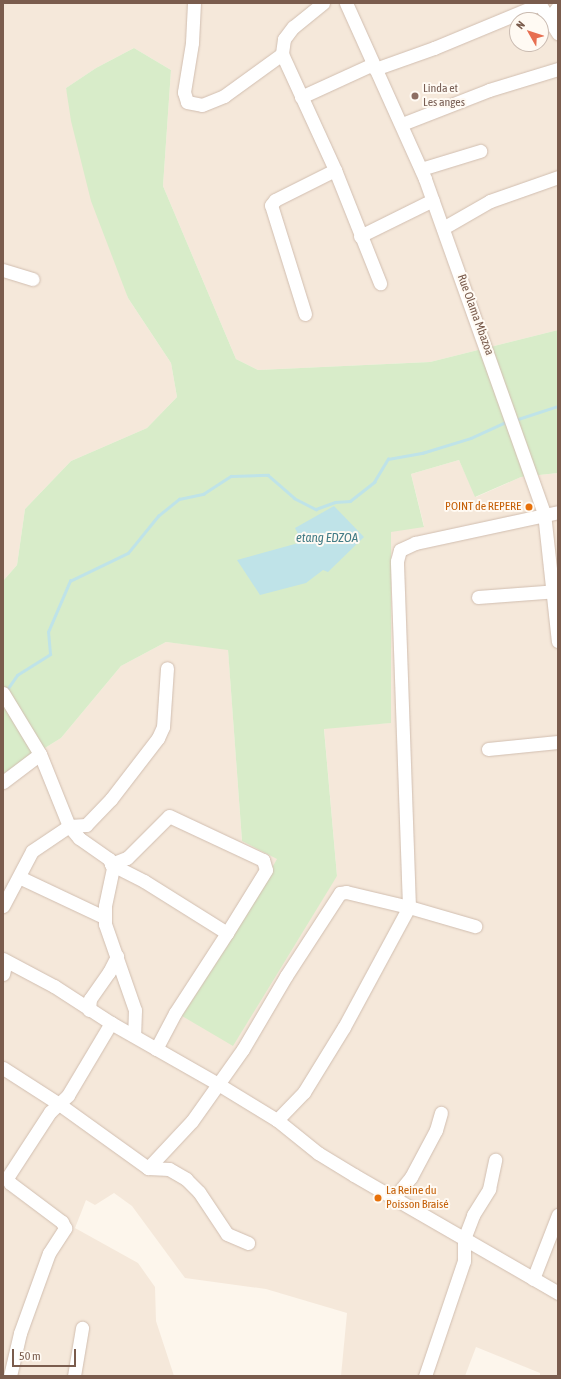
<!DOCTYPE html>
<html>
<head>
<meta charset="utf-8">
<style>
	body { margin:0 }
	#map { position:relative; width:561px; height:1379px; overflow:hidden; background:#fdf6ec; font-family:"Asap Condensed",sans-serif }
	div>[style] { position:absolute }
	[style*='--x'] { left:calc(var(--x)*1px); top:calc(var(--y)*1px); width:calc(var(--w)*1px); rotate:calc(var(--a)*1deg) }
	.residential>* { inset:0; background:#f5e8da }
	.green>* { inset:0; background:#d8ecc9 }
	.water>* { inset:0; background:#bfe3e8 }
	.stream>* { height:2.5px; margin:-1.25px; padding:0 1.25px; transform-origin:1.25px; border-radius:1.25px; background:#bfe3e8 }
	.roads { filter:drop-shadow(0 0 1px #d1beb0) drop-shadow(0 0 1px #d1beb0) }
	.minor>* { height:13px; margin:-6.5px; padding:0 6.5px; transform-origin:6.5px; border-radius:6.5px; background:#fff }
	.dots>* { width:11px; height:11px; translate:-50% -50%; box-sizing:border-box; border:2px solid #fffaf3; border-radius:50% }
	span { translate:-50% -50%; white-space:nowrap; text-align:center; line-height:1.15; -webkit-text-stroke:4px #fffaf3; paint-order:stroke }
	.education-label { font-size:12px; color:#785e54 }
	.left { translate:0 -50%; text-align:left }
	.street-label { font-size:12px; color:#7a5c4d }
	.food-label { font-size:12px; color:#c56008 }
	.right { translate:-100% -50%; text-align:right }
	.water-label { font-size:13px; color:#437c86; font-style:italic }
	.frame { position:absolute; inset:0; border:4px solid #7a5c4d; pointer-events:none }
	.north { position:absolute; left:509px; top:12px; width:40px; height:40px; box-sizing:border-box; background:#fffaf3; border:1px solid #cabbb1; border-radius:50%; rotate:309deg; font-size:11px; font-weight:700; line-height:16px; text-align:center; color:#7a5c4d }
	.north::after { content:''; display:block; margin:auto; width:14px; height:18px; background:#e76f51; clip-path:polygon(50% 0,100% 100%,50% 72%,0 100%) }
	.scale { position:absolute; left:12px; top:1349px; width:64px; height:18px; box-sizing:border-box; border:2px solid #7a5c4d; border-top:0; padding-left:5px; font-size:12px; line-height:14px; white-space:nowrap; color:#7a5c4d; -webkit-text-stroke:3px #fffaf3; paint-order:stroke }
</style>
</head>
<body>
<div id="map">
	<div class="residential">
		<i style="clip-path:polygon(evenodd,3px 3px,558px 3px,558px 330px,430px 362px,258px 370px,236px 359px,163px 186px,171px 70px,134px 48px,96px 68px,66px 88px,128px 298px,171px 363px,177px 397px,147px 428px,71px 461px,25px 509px,17px 565px,3px 581px,3px 3px,517px 20px,541px 20px,541px 44px,517px 44px,517px 20px)"></i>
		<i style="clip-path:polygon(459px 460px,476px 497px,521px 477px,558px 473px,558px 1376px,540px 1376px,540px 1373px,476px 1347px,465px 1376px,341px 1376px,347px 1313px,266px 1289px,185px 1278px,132px 1206px,114px 1193px,95px 1205px,86px 1200px,75px 1228px,138px 1263px,155px 1287px,156px 1321px,174px 1376px,3px 1376px,3px 774px,61px 738px,121px 666px,166px 642px,228px 649px,242px 841px,278px 859px,229px 943px,182px 1016px,337px 876px,324px 728px,390px 723px,391px 531px,424px 526px,411px 474px)"></i>
	</div>
	<div class="green">
		<i style="clip-path:polygon(134px 48px,171px 70px,163px 186px,236px 359px,258px 370px,430px 362px,558px 330px,558px 473px,521px 477px,475px 497px,459px 460px,411px 474px,424px 527px,391px 532px,391px 723px,324px 729px,337px 876px,233px 1046px,182px 1016px,229px 943px,277px 859px,242px 841px,228px 650px,166px 642px,121px 666px,61px 738px,3px 774px,3px 581px,17px 565px,25px 509px,71px 461px,147px 428px,177px 397px,171px 363px,128px 298px,91px 201px,71px 121px,66px 88px,96px 68px)"></i>
	</div>
	<div class="water">
		<i style="clip-path:polygon(334px 506px,364px 537px,328px 572px,323px 570px,306px 583px,260px 595px,237px 560px,302px 542px,295px 528px)"></i>
	</div>
	<div class="stream">
		<i style="--x:515;--y:420;--w:45;--a:-18"></i>
		<i style="--x:6;--y:691;--w:19;--a:-55"></i>
		<i style="--x:17;--y:675;--w:39;--a:-32"></i>
		<i style="--x:50;--y:654;--w:22;--a:-95"></i>
		<i style="--x:48;--y:632;--w:56;--a:-66.7"></i>
		<i style="--x:70;--y:581;--w:64;--a:-25.8"></i>
		<i style="--x:128;--y:553;--w:48;--a:-51"></i>
		<i style="--x:158;--y:516;--w:27;--a:-39"></i>
		<i style="--x:179;--y:499;--w:25;--a:-12"></i>
		<i style="--x:203;--y:494;--w:33;--a:-33"></i>
		<i style="--x:231;--y:476;--w:37;--a:-2"></i>
		<i style="--x:268;--y:475;--w:35;--a:41"></i>
		<i style="--x:294;--y:498;--w:25;--a:27"></i>
		<i style="--x:316;--y:509;--w:20;--a:-20"></i>
		<i style="--x:335;--y:502;--w:15;--a:-4"></i>
		<i style="--x:350;--y:501;--w:31;--a:-38"></i>
		<i style="--x:374;--y:482;--w:27;--a:-59"></i>
		<i style="--x:388;--y:459;--w:35;--a:-10"></i>
		<i style="--x:422;--y:453;--w:51;--a:-17"></i>
		<i style="--x:471;--y:438;--w:41;--a:-24.7"></i>
	</div>
	<div class="roads">
		<div class="minor">
			<i style="--x:194;--y:3;--w:40;--a:92.9"></i>
			<i style="--x:192;--y:43;--w:50;--a:99.3"></i>
			<i style="--x:184;--y:92;--w:10;--a:73"></i>
			<i style="--x:187;--y:102;--w:15;--a:11"></i>
			<i style="--x:202;--y:105;--w:24;--a:-22"></i>
			<i style="--x:224;--y:96;--w:72;--a:-35.9"></i>
			<i style="--x:323;--y:3;--w:38;--a:141"></i>
			<i style="--x:293;--y:27;--w:15;--a:127"></i>
			<i style="--x:284;--y:39;--w:15;--a:98"></i>
			<i style="--x:282;--y:54;--w:128;--a:65.4"></i>
			<i style="--x:335;--y:170;--w:122;--a:68.3"></i>
			<i style="--x:346;--y:3;--w:193;--a:65.8"></i>
			<i style="--x:425;--y:179;--w:355;--a:70.4"></i>
			<i style="--x:544;--y:513;--w:129;--a:83.8"></i>
			<i style="--x:539;--y:3;--w:36;--a:58"></i>
			<i style="--x:547;--y:21;--w:18;--a:-52"></i>
			<i style="--x:375;--y:69;--w:63;--a:-19.6"></i>
			<i style="--x:434;--y:48;--w:115;--a:-22.5"></i>
			<i style="--x:301;--y:97;--w:79;--a:-24.6"></i>
			<i style="--x:402;--y:124;--w:93;--a:-21.3"></i>
			<i style="--x:489;--y:90;--w:72;--a:-16.9"></i>
			<i style="--x:421;--y:169;--w:62;--a:-17"></i>
			<i style="--x:443;--y:228;--w:54;--a:-29.9"></i>
			<i style="--x:490;--y:201;--w:72;--a:-19.4"></i>
			<i style="--x:360;--y:236;--w:81;--a:-26.3"></i>
			<i style="--x:3;--y:270;--w:31;--a:17"></i>
			<i style="--x:305;--y:314;--w:114;--a:-107.3"></i>
			<i style="--x:271;--y:205;--w:6;--a:-51"></i>
			<i style="--x:275;--y:200;--w:67;--a:-26.6"></i>
			<i style="--x:478;--y:597;--w:80;--a:-4.3"></i>
			<i style="--x:3;--y:693;--w:71;--a:58.8"></i>
			<i style="--x:40;--y:754;--w:78;--a:68.1"></i>
			<i style="--x:69;--y:826;--w:16;--a:50"></i>
			<i style="--x:79;--y:838;--w:37;--a:35"></i>
			<i style="--x:109;--y:859;--w:10;--a:66"></i>
			<i style="--x:113;--y:868;--w:39;--a:102"></i>
			<i style="--x:105;--y:906;--w:18;--a:90"></i>
			<i style="--x:105;--y:924;--w:91;--a:70.8"></i>
			<i style="--x:135;--y:1010;--w:25;--a:92"></i>
			<i style="--x:488;--y:749;--w:70;--a:-5.7"></i>
			<i style="--x:3;--y:782;--w:46;--a:-37.1"></i>
			<i style="--x:169;--y:816;--w:104;--a:25.1"></i>
			<i style="--x:263;--y:860;--w:10;--a:73"></i>
			<i style="--x:266;--y:870;--w:74;--a:121.8"></i>
			<i style="--x:227;--y:933;--w:98;--a:-147.9"></i>
			<i style="--x:144;--y:881;--w:37;--a:-153"></i>
			<i style="--x:111;--y:864;--w:17;--a:-21"></i>
			<i style="--x:127;--y:858;--w:59;--a:-45"></i>
			<i style="--x:19;--y:877;--w:94;--a:25.2"></i>
			<i style="--x:3;--y:906;--w:62;--a:-62.2"></i>
			<i style="--x:32;--y:851;--w:45;--a:-34"></i>
			<i style="--x:69;--y:826;--w:17;--a:-3"></i>
			<i style="--x:86;--y:825;--w:36;--a:-46"></i>
			<i style="--x:111;--y:799;--w:77;--a:-52.4"></i>
			<i style="--x:158;--y:738;--w:12;--a:-66"></i>
			<i style="--x:163;--y:727;--w:59;--a:-86.1"></i>
			<i style="--x:3;--y:959;--w:58;--a:27.9"></i>
			<i style="--x:54;--y:986;--w:68;--a:33"></i>
			<i style="--x:111;--y:1023;--w:123;--a:29.7"></i>
			<i style="--x:218;--y:1084;--w:69;--a:31.4"></i>
			<i style="--x:277;--y:1120;--w:53;--a:38.8"></i>
			<i style="--x:318;--y:1153;--w:42;--a:31.4"></i>
			<i style="--x:354;--y:1175;--w:236;--a:30"></i>
			<i style="--x:3;--y:974;--w:13;--a:-77"></i>
			<i style="--x:89;--y:1010;--w:11;--a:-85"></i>
			<i style="--x:90;--y:999;--w:33;--a:-55"></i>
			<i style="--x:109;--y:972;--w:18;--a:-63"></i>
			<i style="--x:156;--y:1049;--w:41;--a:-62.2"></i>
			<i style="--x:175;--y:1013;--w:95;--a:-57"></i>
			<i style="--x:3;--y:1068;--w:67;--a:32.7"></i>
			<i style="--x:59;--y:1104;--w:110;--a:35.7"></i>
			<i style="--x:148;--y:1168;--w:21;--a:3"></i>
			<i style="--x:169;--y:1169;--w:20;--a:30"></i>
			<i style="--x:186;--y:1179;--w:18;--a:45"></i>
			<i style="--x:199;--y:1192;--w:50;--a:56.3"></i>
			<i style="--x:227;--y:1234;--w:23;--a:23"></i>
			<i style="--x:277;--y:1120;--w:39;--a:-46"></i>
			<i style="--x:304;--y:1092;--w:76;--a:-58.4"></i>
			<i style="--x:344;--y:1027;--w:136;--a:-61.6"></i>
			<i style="--x:409;--y:907;--w:346;--a:-92"></i>
			<i style="--x:397;--y:561;--w:11;--a:-75"></i>
			<i style="--x:400;--y:550;--w:17;--a:-25"></i>
			<i style="--x:415;--y:543;--w:146;--a:-12.2"></i>
			<i style="--x:148;--y:1168;--w:64;--a:-46.9"></i>
			<i style="--x:192;--y:1121;--w:88;--a:-54.7"></i>
			<i style="--x:243;--y:1049;--w:85;--a:-59.5"></i>
			<i style="--x:286;--y:976;--w:99;--a:-57"></i>
			<i style="--x:340;--y:893;--w:6;--a:-9"></i>
			<i style="--x:346;--y:892;--w:65;--a:13.4"></i>
			<i style="--x:409;--y:907;--w:69;--a:16.1"></i>
			<i style="--x:394;--y:1198;--w:27;--a:-51"></i>
			<i style="--x:411;--y:1177;--w:53;--a:-62"></i>
			<i style="--x:436;--y:1130;--w:18;--a:-74"></i>
			<i style="--x:533;--y:1279;--w:69;--a:-68.7"></i>
			<i style="--x:10;--y:1376;--w:44;--a:-76.9"></i>
			<i style="--x:20;--y:1333;--w:85;--a:-70.1"></i>
			<i style="--x:49;--y:1253;--w:30;--a:-57"></i>
			<i style="--x:65;--y:1228;--w:7;--a:-117"></i>
			<i style="--x:62;--y:1222;--w:65;--a:-143.1"></i>
			<i style="--x:10;--y:1183;--w:6;--a:-121"></i>
			<i style="--x:7;--y:1178;--w:79;--a:-56.9"></i>
			<i style="--x:50;--y:1112;--w:25;--a:-43"></i>
			<i style="--x:68;--y:1095;--w:84;--a:-59.2"></i>
			<i style="--x:74;--y:1376;--w:49;--a:-80.5"></i>
			<i style="--x:425;--y:1376;--w:121;--a:-71.3"></i>
			<i style="--x:464;--y:1261;--w:22;--a:-90"></i>
			<i style="--x:464;--y:1239;--w:26;--a:-69"></i>
			<i style="--x:473;--y:1215;--w:31;--a:-58"></i>
			<i style="--x:489;--y:1189;--w:30;--a:-78"></i>
		</div>
	</div>
	<div class="dots">
		<i style="left:415px;top:96px;background:#8d6e63"></i>
		<i style="left:529px;top:507px;background:#e8710a"></i>
		<i style="left:378px;top:1198px;background:#e8710a"></i>
	</div>
	<div class="education-label">
		<span class="left" style="left:423px;top:96px">Linda et<br>Les anges</span>
	</div>
	<div class="street-label">
		<span style="left:475px;top:315px;rotate:70deg">Rue Olama Mbazoa</span>
	</div>
	<div class="food-label">
		<span class="right" style="left:521px;top:507px">POINT de REPERE</span>
		<span class="left" style="left:386px;top:1198px">La Reine du<br>Poisson Braisé</span>
	</div>
	<div class="water-label">
		<span style="left:327px;top:538px">etang EDZOA</span>
	</div>
	<div class="frame"></div>
	<div class="north">N</div>
	<div class="scale">50 m</div>
</div>
</body>
</html>
